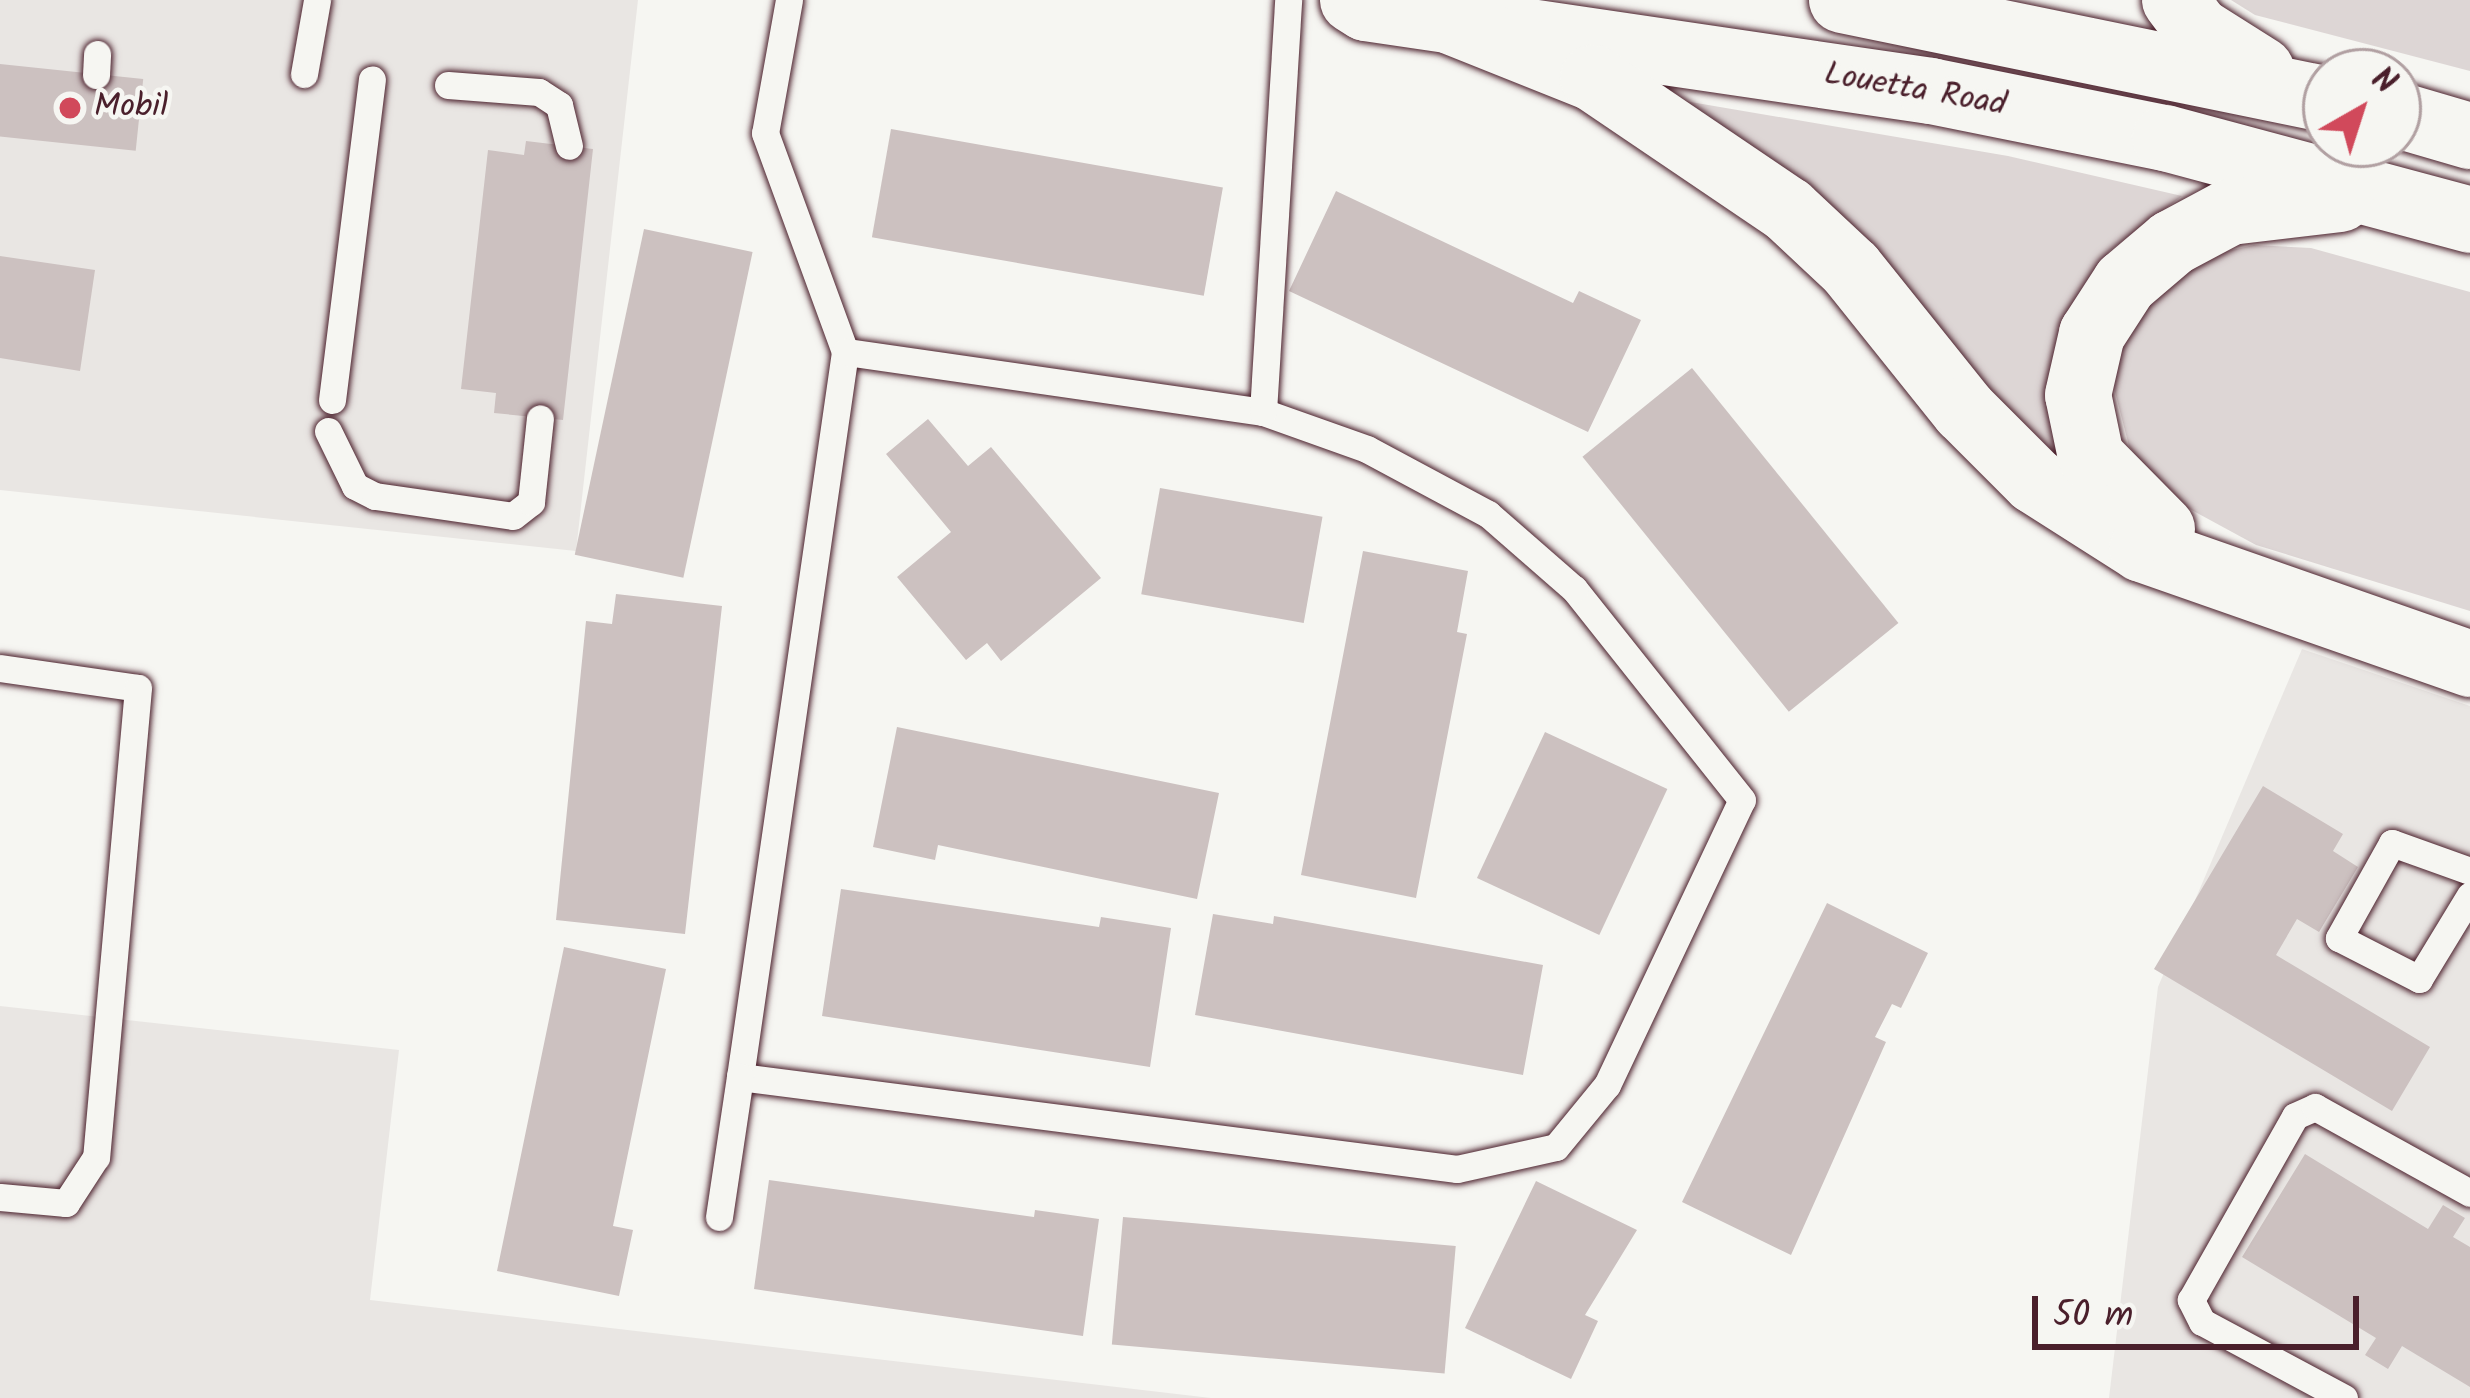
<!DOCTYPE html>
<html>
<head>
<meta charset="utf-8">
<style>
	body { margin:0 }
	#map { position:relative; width:2470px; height:1398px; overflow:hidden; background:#f6f6f2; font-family:Kalam,sans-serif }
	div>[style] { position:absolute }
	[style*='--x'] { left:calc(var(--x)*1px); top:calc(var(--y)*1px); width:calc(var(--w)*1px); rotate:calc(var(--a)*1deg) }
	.built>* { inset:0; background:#e9e6e3 }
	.green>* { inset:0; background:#ddd6d5 }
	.building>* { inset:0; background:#ccc1c0; transform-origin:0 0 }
	.roads { filter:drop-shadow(0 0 3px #4a1f2b) drop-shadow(0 0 3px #4a1f2b) }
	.lane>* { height:27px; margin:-13.5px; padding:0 13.5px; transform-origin:13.5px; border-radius:13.5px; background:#f6f6f2 }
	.secondary>* { height:66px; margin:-33px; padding:0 33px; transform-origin:33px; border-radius:33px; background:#f6f6f2 }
	.dots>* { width:33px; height:33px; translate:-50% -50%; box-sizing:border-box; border:6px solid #f6f6f2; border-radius:50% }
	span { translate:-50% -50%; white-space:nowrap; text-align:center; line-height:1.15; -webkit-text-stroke:9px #f6f6f2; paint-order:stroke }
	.street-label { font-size:33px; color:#4a1f2b }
	.poi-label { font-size:33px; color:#4a1f2b }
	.left { translate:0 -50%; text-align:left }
	.north { position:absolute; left:2302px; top:48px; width:120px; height:120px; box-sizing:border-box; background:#f6f6f2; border:3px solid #b1a0a2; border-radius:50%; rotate:39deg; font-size:33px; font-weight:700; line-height:48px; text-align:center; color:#4a1f2b }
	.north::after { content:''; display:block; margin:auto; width:42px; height:54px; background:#d1495b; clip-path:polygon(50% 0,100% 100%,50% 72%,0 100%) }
	.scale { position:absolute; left:2032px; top:1296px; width:327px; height:54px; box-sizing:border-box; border:6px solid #4a1f2b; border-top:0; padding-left:15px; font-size:36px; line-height:42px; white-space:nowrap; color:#4a1f2b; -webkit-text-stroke:9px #f6f6f2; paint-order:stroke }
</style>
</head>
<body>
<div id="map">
	<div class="built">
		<i style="clip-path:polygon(0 0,638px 0,576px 551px,0 490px)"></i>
		<i style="clip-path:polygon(2302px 649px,2470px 706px,2470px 1398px,2109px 1398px,2158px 987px)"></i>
		<i style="clip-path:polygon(0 1006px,399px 1050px,370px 1300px,1211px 1398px,0 1398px)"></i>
	</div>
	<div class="green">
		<i style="clip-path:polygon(2231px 0,2470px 0,2470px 71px,2255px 15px)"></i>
		<i style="clip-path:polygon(1673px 99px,2008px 156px,2182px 196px,2109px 251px,2079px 300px,2090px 490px)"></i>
		<i style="clip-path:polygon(2254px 245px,2311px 248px,2470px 292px,2470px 611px,2256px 545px,2164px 495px,2129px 446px,2114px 388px,2123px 341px,2151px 295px,2197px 258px)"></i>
	</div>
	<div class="building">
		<i style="left:0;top:64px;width:144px;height:72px;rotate:6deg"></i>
		<i style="left:891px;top:129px;width:337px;height:110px;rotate:10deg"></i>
		<i style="clip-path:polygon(526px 141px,593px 149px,563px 420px,494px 413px,496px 393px,461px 389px,488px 150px,524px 155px)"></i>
		<i style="clip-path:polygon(1336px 191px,1573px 303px,1579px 291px,1641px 320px,1588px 432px,1289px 291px)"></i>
		<i style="left:644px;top:229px;width:111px;height:333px;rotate:12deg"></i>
		<i style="clip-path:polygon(0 256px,95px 270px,80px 371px,0 358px)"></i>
		<i style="left:1692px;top:368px;width:328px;height:141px;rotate:51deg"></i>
		<i style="clip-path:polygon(928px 419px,968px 466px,991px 447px,1101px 578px,1001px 661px,987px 643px,966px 660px,897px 577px,951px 532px,886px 454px)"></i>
		<i style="left:1160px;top:488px;width:165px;height:108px;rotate:10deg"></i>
		<i style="clip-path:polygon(1363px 551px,1468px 571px,1457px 632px,1467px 634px,1416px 898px,1301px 875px)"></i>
		<i style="clip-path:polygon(616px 594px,722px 606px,685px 934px,556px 920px,586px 621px,612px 624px)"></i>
		<i style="clip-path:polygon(897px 727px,1219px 793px,1197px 899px,938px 845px,935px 860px,873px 847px)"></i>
		<i style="left:1545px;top:732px;width:135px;height:161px;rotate:25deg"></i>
		<i style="clip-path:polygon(2263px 786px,2343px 834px,2333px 851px,2358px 867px,2319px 932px,2297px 919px,2276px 955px,2430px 1047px,2392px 1111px,2154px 969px)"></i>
		<i style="clip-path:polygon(841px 889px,1099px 927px,1101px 917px,1171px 928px,1150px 1067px,822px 1016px)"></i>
		<i style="clip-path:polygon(1827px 903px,1928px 953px,1901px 1008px,1892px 1004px,1875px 1037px,1886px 1042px,1791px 1255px,1682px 1202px)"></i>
		<i style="clip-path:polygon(1213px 914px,1273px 924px,1274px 916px,1543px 965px,1523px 1075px,1195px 1015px)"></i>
		<i style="clip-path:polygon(564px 947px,666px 969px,613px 1226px,633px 1230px,619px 1296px,497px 1271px)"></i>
		<i style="clip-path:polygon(2305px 1154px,2428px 1229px,2443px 1205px,2465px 1218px,2453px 1237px,2470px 1247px,2470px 1387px,2402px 1346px,2388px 1369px,2365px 1355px,2376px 1338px,2242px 1257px)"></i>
		<i style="clip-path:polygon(769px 1180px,1034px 1217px,1035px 1210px,1099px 1219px,1083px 1336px,754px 1289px)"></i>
		<i style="clip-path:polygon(1536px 1181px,1637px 1230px,1585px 1315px,1598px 1321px,1571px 1379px,1465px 1328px)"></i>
		<i style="left:1123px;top:1217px;width:334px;height:128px;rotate:5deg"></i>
	</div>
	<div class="roads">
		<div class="lane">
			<i style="--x:789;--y:0;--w:135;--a:100.2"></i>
			<i style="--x:765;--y:133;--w:233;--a:69.9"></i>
			<i style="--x:845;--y:352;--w:733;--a:98.24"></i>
			<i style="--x:740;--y:1077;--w:723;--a:7.31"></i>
			<i style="--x:1457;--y:1169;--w:101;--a:-12.5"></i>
			<i style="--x:1556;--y:1147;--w:80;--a:-50.6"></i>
			<i style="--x:1607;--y:1085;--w:315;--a:-64.7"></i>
			<i style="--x:1742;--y:800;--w:270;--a:-128.5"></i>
			<i style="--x:1574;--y:589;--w:114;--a:-138.9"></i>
			<i style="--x:1488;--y:514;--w:137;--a:-151.8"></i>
			<i style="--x:1367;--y:449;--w:110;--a:-160.4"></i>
			<i style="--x:1263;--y:412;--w:422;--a:-171.8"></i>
			<i style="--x:304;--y:74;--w:75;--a:-80"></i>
			<i style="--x:96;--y:75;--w:21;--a:-87"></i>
			<i style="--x:448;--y:85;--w:91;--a:4.4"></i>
			<i style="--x:539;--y:92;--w:24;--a:33"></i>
			<i style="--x:559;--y:105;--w:42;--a:76.3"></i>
			<i style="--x:332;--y:400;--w:323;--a:-82.9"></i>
			<i style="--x:1263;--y:412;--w:413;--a:-86.5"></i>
			<i style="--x:328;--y:431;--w:61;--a:63.9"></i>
			<i style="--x:355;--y:486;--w:22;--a:27"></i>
			<i style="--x:375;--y:496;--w:139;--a:8.2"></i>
			<i style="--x:513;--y:516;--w:23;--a:-38"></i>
			<i style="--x:531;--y:502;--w:84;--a:-83.9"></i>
			<i style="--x:0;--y:668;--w:139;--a:8.2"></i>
			<i style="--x:138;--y:688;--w:471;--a:95.1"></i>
			<i style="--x:96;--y:1157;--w:55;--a:123.1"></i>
			<i style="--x:66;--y:1203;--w:66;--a:-174.8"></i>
			<i style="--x:2470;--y:871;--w:83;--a:-160.3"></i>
			<i style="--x:2392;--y:843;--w:109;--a:119.2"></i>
			<i style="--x:2339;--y:938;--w:90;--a:27.1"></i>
			<i style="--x:2419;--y:979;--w:98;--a:-58.7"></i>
			<i style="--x:719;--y:1217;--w:142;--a:-81.5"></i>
			<i style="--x:2344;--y:1398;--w:161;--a:-151.8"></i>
			<i style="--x:2202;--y:1322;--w:25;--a:-117"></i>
			<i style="--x:2191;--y:1300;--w:211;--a:-60.5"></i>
			<i style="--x:2295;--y:1116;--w:22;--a:-24"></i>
			<i style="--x:2315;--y:1107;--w:177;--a:29"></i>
		</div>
		<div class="secondary">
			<i style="--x:1353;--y:0;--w:15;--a:32"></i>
			<i style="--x:1366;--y:8;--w:571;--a:8.36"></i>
			<i style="--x:1931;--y:91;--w:239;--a:11.4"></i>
			<i style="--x:2165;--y:138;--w:316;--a:15"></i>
			<i style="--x:1842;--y:0;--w:494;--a:11.6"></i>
			<i style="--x:2175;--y:0;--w:38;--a:53"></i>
			<i style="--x:2198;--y:30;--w:75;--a:32.4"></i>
			<i style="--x:1453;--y:22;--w:151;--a:21.8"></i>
			<i style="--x:1593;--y:78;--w:235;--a:34.1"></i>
			<i style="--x:1788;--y:210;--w:86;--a:43.1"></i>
			<i style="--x:1851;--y:269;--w:181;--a:51.3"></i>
			<i style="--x:1964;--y:410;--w:100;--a:45"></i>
			<i style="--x:2035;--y:481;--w:127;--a:32.4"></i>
			<i style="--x:2142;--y:549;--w:348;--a:19.3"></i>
			<i style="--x:2398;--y:115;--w:75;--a:16.3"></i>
			<i style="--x:2162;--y:529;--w:101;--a:-134.6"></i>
			<i style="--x:2091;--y:457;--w:63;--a:-101.8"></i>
			<i style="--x:2078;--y:395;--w:63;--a:-77.1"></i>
			<i style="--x:2092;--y:334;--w:61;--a:-57.1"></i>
			<i style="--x:2125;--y:283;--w:62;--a:-40.4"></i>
			<i style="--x:2172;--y:243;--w:66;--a:-28.1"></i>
			<i style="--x:2230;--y:212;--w:111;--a:-6.7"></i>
		</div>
	</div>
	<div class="dots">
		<i style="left:70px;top:108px;background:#d1495b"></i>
	</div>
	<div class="street-label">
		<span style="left:1915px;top:91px;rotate:10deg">Louetta Road</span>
	</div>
	<div class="poi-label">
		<span class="left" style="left:94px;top:108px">Mobil</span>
	</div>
	<div class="north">N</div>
	<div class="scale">50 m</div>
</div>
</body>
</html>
